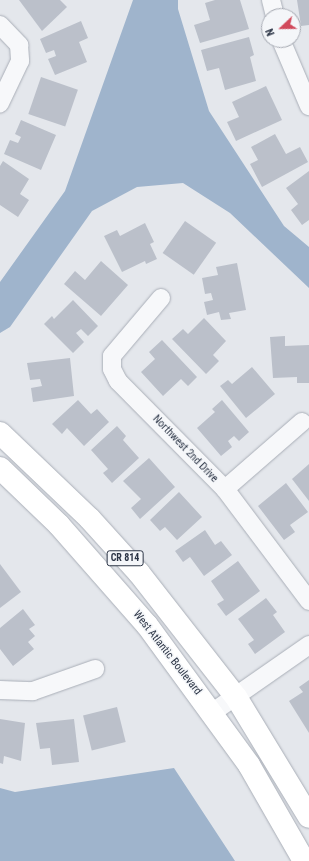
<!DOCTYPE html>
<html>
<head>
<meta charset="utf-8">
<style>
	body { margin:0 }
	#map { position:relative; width:309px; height:861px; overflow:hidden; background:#e4e7ec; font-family:"Roboto Condensed",sans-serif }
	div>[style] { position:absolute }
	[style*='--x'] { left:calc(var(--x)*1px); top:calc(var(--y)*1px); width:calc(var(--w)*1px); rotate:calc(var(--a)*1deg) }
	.water>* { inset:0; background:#9fb4cc }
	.building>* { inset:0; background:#bbc0ca; transform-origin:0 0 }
	.roads { filter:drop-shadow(0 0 1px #a9aeb7) drop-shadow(0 0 1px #a9aeb7) }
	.minor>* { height:18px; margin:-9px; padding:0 9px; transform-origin:9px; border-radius:9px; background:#f7f8fa }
	.major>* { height:22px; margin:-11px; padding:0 11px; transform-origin:11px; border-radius:11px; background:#fff }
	span { translate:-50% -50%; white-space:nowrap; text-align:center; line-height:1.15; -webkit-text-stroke:3px #f4f6f9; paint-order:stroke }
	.shield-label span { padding:1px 3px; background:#f4f6f9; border:1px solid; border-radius:3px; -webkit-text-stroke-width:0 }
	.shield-label { font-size:10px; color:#2b3445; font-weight:700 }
	.street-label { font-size:11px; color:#2b3445 }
	.north { position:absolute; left:261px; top:8px; width:40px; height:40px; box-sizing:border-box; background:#f4f6f9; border:1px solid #a4a8b1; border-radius:50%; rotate:248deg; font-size:11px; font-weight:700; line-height:16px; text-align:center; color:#2b3445 }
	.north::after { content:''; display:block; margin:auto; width:14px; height:18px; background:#d1495b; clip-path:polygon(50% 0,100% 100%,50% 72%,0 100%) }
</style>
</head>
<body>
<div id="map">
	<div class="water">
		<i style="clip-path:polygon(133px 0,178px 0,178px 9px,209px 111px,284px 226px,309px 247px,309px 288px,230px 213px,183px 183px,137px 187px,92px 211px,10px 327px,0 333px,0 282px,65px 191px)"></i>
		<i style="clip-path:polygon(174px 768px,235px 861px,0 861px,0 788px,15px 792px)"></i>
	</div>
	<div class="building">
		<i style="clip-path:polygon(19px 0,60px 0,67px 7px,42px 31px)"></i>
		<i style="clip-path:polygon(215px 0,240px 0,249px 29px,200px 43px,194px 25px,210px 20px,205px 3px)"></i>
		<i style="clip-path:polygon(297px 0,309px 0,309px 25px,301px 26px)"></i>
		<i style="clip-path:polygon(81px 21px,88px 38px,79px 42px,87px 62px,55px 75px,48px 59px,56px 56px,54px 50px,46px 53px,40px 39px)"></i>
		<i style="clip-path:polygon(249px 37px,254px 55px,250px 57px,256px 81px,225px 90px,219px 68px,207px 71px,201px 50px)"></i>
		<i style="left:41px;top:77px;width:39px;height:39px;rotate:19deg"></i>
		<i style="clip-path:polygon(266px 86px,282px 120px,236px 141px,227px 122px,239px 117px,232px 102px)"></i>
		<i style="clip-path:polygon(21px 120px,56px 135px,41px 170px,4px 154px,10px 140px,18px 143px,21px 137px,15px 134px)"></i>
		<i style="clip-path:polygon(275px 134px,286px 154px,300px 147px,308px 162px,262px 187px,250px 164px,258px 160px,251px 147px)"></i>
		<i style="clip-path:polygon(3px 161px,29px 179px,20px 194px,29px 200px,18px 217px,0 205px,0 166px)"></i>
		<i style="clip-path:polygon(309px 171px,309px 220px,302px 225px,291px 210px,298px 204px,286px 188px)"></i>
		<i style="left:185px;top:221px;width:38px;height:39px;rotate:35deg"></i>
		<i style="clip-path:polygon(145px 223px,154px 242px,150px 244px,157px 259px,146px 264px,145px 261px,122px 272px,104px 236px,117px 230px,120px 236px)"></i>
		<i style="clip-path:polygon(101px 261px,128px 285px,101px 316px,64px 284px,75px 271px,85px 280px)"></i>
		<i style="clip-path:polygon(237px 263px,246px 310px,229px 313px,231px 319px,221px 320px,219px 312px,207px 315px,204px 302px,213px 300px,211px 293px,205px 294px,202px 278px,218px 275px,216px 267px)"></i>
		<i style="clip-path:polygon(73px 300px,98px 326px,88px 336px,81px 329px,76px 333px,84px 342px,73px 353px,44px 324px,52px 316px,54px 319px)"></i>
		<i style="clip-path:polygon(204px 318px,226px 341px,213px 355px,219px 361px,206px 374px,172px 339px,183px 329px,188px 334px)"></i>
		<i style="clip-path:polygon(285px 336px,285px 346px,309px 345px,309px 383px,297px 383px,297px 377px,273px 378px,270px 337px)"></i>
		<i style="clip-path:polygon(162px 340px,197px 377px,188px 386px,181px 379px,163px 396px,141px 372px,155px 359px,149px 352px)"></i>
		<i style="clip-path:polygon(70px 358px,74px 396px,33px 402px,31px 388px,42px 386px,40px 379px,30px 380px,27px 363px)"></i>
		<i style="clip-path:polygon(252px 367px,275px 394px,246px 418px,220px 386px,228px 380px,232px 384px)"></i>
		<i style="clip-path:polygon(78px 400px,91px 414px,97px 409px,109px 422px,84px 446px,67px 428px,62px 434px,52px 424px)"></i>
		<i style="clip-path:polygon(222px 400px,249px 432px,239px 441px,234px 436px,228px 441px,232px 447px,221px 456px,197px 428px,215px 412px,212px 409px)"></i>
		<i style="clip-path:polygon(117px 426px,126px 436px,123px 440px,139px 458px,112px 483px,103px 473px,108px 469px,91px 450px)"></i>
		<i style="clip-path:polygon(149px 458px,175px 487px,140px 519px,131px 508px,141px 499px,123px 481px)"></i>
		<i style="clip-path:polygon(309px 464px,309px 501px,292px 479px)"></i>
		<i style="clip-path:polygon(286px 483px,308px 512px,290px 525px,295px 532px,284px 540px,258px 506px)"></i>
		<i style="clip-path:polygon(179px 492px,202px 517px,177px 540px,165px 527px,160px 531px,150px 520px)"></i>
		<i style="clip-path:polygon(205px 530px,215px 545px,221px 541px,232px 555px,204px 576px,190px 557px,183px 562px,175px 551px)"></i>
		<i style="clip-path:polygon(238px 561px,260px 591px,226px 616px,217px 604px,224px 600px,211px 581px)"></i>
		<i style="clip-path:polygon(0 564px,21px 592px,0 608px)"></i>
		<i style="clip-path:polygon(266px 598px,277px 612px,273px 615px,285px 632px,255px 654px,248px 644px,254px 640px,238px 619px)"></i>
		<i style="clip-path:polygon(23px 609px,35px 625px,29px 629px,35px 636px,28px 642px,34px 649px,13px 666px,0 649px,0 628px)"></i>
		<i style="clip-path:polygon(309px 680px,309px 733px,289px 701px,303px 692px,299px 687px)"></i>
		<i style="left:117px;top:707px;width:36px;height:35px;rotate:76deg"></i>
		<i style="clip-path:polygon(0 719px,25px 723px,21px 761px,4px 756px,3px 764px,0 763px)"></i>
		<i style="clip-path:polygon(74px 719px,79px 762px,52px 765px,50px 748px,40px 749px,36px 723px)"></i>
	</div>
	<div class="roads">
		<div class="minor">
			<i style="--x:271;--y:0;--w:16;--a:76"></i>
			<i style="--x:0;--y:25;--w:28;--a:46"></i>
			<i style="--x:19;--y:45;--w:16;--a:86"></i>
			<i style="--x:20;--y:61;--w:47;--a:115.5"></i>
			<i style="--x:281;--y:40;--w:72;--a:67"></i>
			<i style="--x:161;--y:298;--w:76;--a:130.2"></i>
			<i style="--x:112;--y:356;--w:13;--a:90"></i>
			<i style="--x:112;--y:369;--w:13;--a:63"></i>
			<i style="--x:118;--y:381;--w:152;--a:45.3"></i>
			<i style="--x:225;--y:489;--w:140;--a:53.1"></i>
			<i style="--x:225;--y:489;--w:102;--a:-41"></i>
			<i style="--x:0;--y:690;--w:33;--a:2"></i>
			<i style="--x:33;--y:691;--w:66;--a:-19.5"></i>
			<i style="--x:213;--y:712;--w:117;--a:-34.9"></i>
		</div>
		<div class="major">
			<i style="--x:0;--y:433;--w:124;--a:43.7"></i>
			<i style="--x:90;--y:519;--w:73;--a:47.8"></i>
			<i style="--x:139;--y:573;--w:157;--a:52"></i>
			<i style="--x:236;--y:697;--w:140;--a:58.7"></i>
			<i style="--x:0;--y:468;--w:82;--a:44"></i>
			<i style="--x:59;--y:525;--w:133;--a:48.7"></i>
			<i style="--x:147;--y:625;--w:173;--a:53.9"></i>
			<i style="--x:249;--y:765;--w:111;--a:60.2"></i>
		</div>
	</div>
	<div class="shield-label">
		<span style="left:125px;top:558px">CR 814</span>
	</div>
	<div class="street-label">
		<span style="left:185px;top:449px;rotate:46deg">Northwest 2nd Drive</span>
		<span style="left:167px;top:653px;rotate:52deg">West Atlantic Boulevard</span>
	</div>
	<div class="north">N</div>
</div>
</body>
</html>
